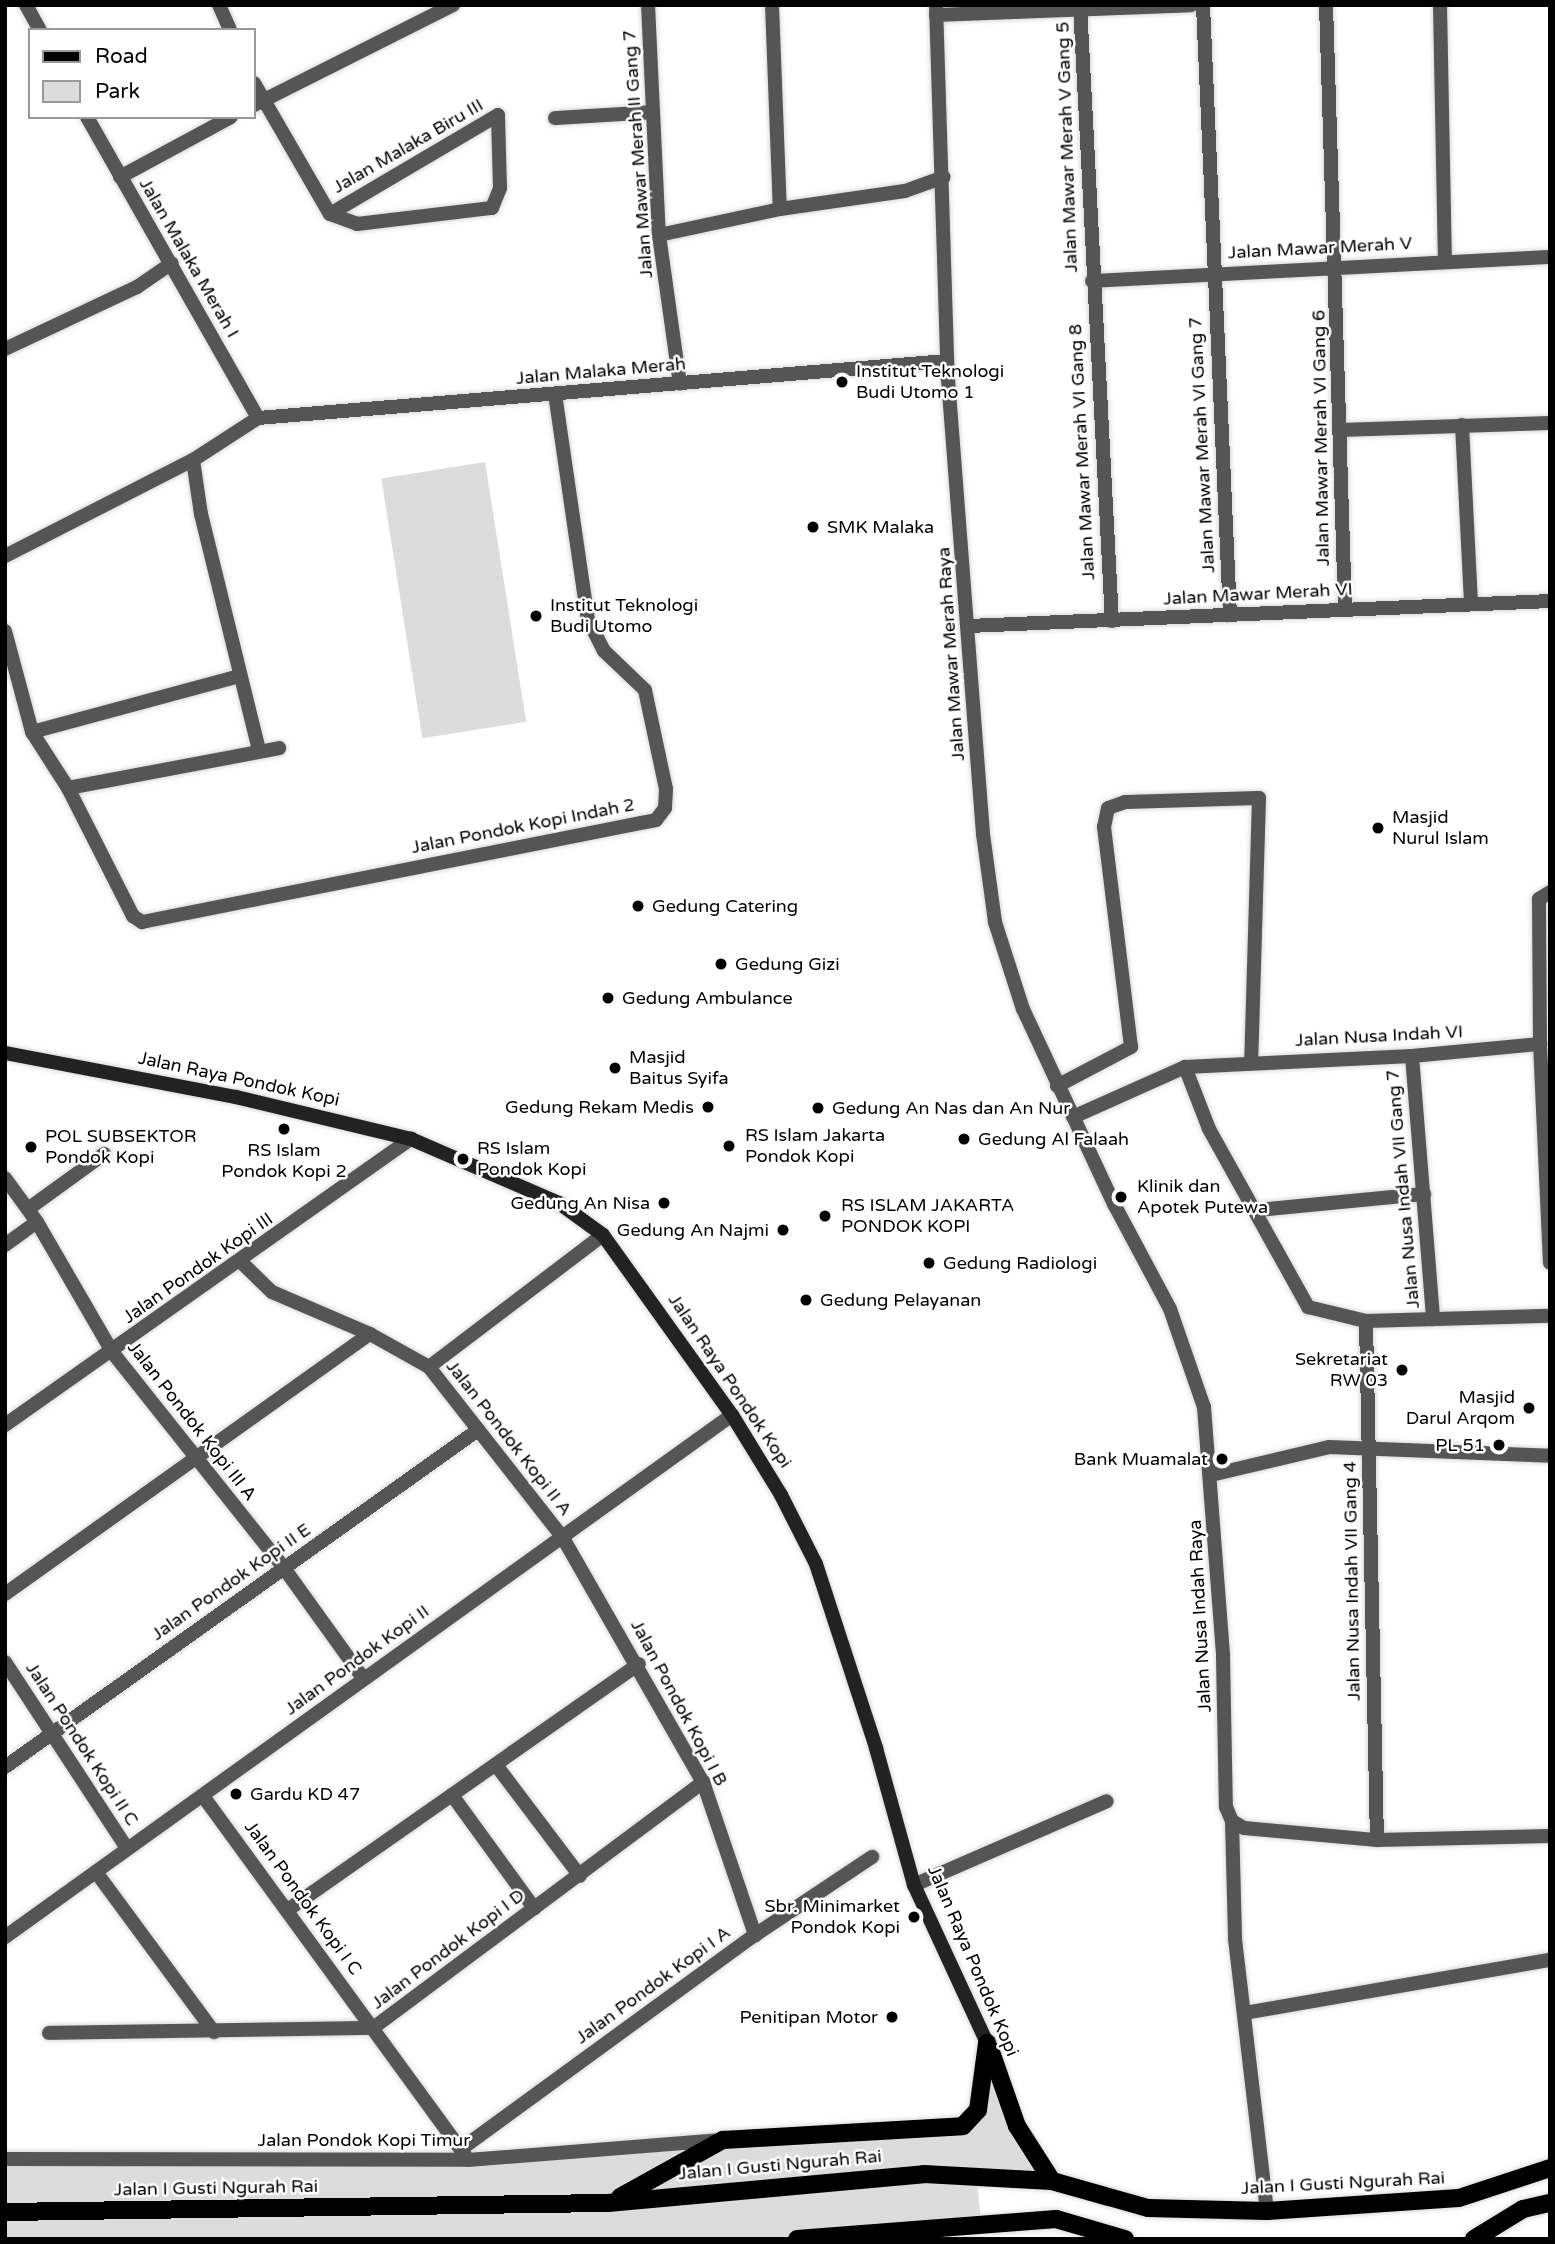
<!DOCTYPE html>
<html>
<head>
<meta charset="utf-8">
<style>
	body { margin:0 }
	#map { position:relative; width:1555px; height:2244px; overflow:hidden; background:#fff; font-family:"Varela Round",sans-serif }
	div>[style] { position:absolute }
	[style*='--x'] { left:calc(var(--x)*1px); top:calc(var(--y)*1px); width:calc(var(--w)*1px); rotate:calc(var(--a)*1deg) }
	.green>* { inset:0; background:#dcdcdc; transform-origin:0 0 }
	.roads { filter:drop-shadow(0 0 2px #dbdbdb) drop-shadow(0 0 2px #dbdbdb) }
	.minor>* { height:14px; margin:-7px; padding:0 7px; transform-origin:7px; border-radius:7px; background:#555 }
	.tertiary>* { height:14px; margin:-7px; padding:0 7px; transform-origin:7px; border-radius:7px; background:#555 }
	.secondary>* { height:14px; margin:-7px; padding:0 7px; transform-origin:7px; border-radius:7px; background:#222 }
	.primary>* { height:18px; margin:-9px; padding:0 9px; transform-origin:9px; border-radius:9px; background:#000 }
	.dots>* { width:19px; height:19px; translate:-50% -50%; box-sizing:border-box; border:4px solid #fff; border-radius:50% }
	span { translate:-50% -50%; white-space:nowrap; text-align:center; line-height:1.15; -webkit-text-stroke:5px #fff; paint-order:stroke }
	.street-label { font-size:18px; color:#000 }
	.poi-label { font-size:18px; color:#000 }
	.left { translate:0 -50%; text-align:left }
	.right { translate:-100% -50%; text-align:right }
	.frame { position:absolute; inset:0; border:7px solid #000; pointer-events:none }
	.legend { position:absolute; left:28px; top:28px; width:228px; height:91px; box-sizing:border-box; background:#fff; border:2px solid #999; margin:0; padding:9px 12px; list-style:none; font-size:21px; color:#000 }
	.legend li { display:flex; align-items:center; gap:14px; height:35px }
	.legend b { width:35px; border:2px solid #999 }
</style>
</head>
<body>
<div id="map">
	<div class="green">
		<i style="left:485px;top:462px;width:263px;height:105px;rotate:81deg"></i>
		<i style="clip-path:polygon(987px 2043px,1052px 2181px,976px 2177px,982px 2227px,797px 2239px,5px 2239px,5px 2159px,468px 2160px,973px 2119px)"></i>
	</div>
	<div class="roads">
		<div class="minor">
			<i style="--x:26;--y:5;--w:29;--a:61"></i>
			<i style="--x:219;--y:5;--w:27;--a:66"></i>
			<i style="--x:648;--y:5;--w:230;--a:87.3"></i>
			<i style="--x:659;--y:235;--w:150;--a:82"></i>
			<i style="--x:772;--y:5;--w:204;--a:87.8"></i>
			<i style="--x:1080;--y:5;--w:617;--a:87.03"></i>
			<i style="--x:1203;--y:5;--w:611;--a:87.47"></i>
			<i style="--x:1326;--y:5;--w:604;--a:88.2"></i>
			<i style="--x:1440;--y:5;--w:256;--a:88.9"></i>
			<i style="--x:936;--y:15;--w:255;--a:-2.2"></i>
			<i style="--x:254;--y:83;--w:151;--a:59.9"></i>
			<i style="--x:330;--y:214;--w:29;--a:20"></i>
			<i style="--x:357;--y:224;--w:136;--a:-6.8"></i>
			<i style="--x:492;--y:208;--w:22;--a:-68"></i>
			<i style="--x:500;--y:188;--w:73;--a:-91.6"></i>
			<i style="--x:498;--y:115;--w:195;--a:149.5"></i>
			<i style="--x:254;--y:105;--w:223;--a:-26.7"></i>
			<i style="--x:87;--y:117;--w:346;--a:60.4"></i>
			<i style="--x:555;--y:118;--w:97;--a:-3.5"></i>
			<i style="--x:120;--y:177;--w:126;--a:-28.4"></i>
			<i style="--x:659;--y:235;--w:124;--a:-12.1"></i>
			<i style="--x:780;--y:209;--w:126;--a:-8.2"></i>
			<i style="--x:905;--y:191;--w:41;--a:-19.7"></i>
			<i style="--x:1092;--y:281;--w:459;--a:-3"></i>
			<i style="--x:5;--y:349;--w:146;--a:-25.2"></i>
			<i style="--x:137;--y:287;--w:42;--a:-34.4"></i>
			<i style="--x:1462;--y:425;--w:178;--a:87.1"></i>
			<i style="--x:1340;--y:430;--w:210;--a:-1.9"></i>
			<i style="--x:193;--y:460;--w:55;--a:81.6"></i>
			<i style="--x:201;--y:514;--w:243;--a:76.2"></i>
			<i style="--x:5;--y:556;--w:211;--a:-27.1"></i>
			<i style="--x:193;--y:460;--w:77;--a:-32.9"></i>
			<i style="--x:258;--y:418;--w:691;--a:-4.73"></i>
			<i style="--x:969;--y:626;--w:582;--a:-2.46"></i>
			<i style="--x:5;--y:631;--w:105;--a:75"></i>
			<i style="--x:32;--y:732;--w:67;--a:57.3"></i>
			<i style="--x:68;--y:788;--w:144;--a:63.1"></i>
			<i style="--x:133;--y:916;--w:11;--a:34"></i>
			<i style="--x:142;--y:922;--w:524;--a:-11.22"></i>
			<i style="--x:656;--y:820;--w:15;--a:-53"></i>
			<i style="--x:665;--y:808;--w:19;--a:-87"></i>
			<i style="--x:666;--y:789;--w:101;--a:-102"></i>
			<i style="--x:645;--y:690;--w:57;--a:-136.4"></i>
			<i style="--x:604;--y:651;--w:35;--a:-117"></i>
			<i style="--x:588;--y:620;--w:228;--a:-98.3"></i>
			<i style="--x:32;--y:732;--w:215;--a:-15.1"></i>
			<i style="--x:68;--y:788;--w:215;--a:-10.7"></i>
			<i style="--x:1540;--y:1044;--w:219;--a:87.4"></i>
			<i style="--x:1412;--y:1056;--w:264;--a:85.4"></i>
			<i style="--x:1185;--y:1067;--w:66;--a:68.8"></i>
			<i style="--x:1209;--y:1129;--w:204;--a:60.9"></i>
			<i style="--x:1308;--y:1307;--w:60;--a:13.6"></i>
			<i style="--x:1366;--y:1321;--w:184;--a:-1.6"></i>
			<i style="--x:1057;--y:1086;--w:84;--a:-27.8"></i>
			<i style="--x:1131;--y:1047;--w:222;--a:-97"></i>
			<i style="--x:1104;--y:827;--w:19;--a:-78"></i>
			<i style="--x:1108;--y:808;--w:18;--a:-19"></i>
			<i style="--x:1125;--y:802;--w:134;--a:-1.7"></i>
			<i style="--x:1259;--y:798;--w:264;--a:91.7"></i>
			<i style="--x:1073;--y:1117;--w:123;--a:-24.1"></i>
			<i style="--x:1185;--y:1067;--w:227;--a:-2.8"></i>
			<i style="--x:1412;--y:1056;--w:129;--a:-5.4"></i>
			<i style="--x:1540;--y:1044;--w:145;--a:-90.4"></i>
			<i style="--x:1539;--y:899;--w:13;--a:-32"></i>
			<i style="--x:5;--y:1178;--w:54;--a:54"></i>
			<i style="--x:37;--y:1222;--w:151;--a:59.9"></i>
			<i style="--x:113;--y:1353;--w:275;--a:51.5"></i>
			<i style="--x:284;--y:1568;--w:135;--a:54.3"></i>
			<i style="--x:28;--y:1209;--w:94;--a:-35.9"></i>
			<i style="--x:1257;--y:1210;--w:168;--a:-5.5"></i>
			<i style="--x:5;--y:1245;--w:39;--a:-36"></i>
			<i style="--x:241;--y:1262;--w:43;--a:44.1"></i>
			<i style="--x:272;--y:1292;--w:107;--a:23.2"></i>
			<i style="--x:370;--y:1334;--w:68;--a:29.2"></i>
			<i style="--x:429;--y:1367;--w:217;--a:51.9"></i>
			<i style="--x:563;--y:1538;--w:281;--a:60.2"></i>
			<i style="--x:703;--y:1782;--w:162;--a:71.2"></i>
			<i style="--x:1366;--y:1321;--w:519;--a:88.79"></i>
			<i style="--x:429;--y:1367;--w:218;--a:-37.2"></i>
			<i style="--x:5;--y:1425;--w:497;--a:-35.2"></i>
			<i style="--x:1211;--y:1475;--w:121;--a:-13.3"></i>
			<i style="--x:1329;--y:1447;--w:221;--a:2.3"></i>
			<i style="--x:5;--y:1594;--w:448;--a:-35.5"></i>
			<i style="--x:5;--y:1662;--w:221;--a:56.8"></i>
			<i style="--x:496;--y:1765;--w:139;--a:52.9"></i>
			<i style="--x:5;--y:1767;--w:581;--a:-35.47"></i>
			<i style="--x:452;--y:1795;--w:140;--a:54"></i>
			<i style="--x:203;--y:1796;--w:447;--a:53.9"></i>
			<i style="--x:1232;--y:1821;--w:118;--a:88.5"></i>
			<i style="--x:1235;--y:1939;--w:274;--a:83.3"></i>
			<i style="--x:96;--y:1872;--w:199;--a:53.6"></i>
			<i style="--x:914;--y:1885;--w:210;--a:-23.5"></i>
			<i style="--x:289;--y:1909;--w:427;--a:-35"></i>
			<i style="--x:5;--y:1937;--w:895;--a:-35.68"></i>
			<i style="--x:1245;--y:2013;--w:310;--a:-9.9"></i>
			<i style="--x:49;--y:2033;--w:324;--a:-0.9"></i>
			<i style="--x:373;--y:2028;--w:412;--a:-36.7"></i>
			<i style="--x:461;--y:2149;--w:364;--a:-36.1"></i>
			<i style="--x:755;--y:1935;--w:141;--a:-33.7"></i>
			<i style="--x:5;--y:2159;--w:463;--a:0.1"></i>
			<i style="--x:468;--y:2160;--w:254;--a:-4.5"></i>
		</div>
		<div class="tertiary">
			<i style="--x:936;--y:5;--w:374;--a:88.2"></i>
			<i style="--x:948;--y:379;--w:456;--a:85.6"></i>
			<i style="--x:983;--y:834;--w:89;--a:82.2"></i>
			<i style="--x:995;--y:922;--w:91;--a:72.2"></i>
			<i style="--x:1023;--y:1009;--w:215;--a:65"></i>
			<i style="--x:1114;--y:1204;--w:119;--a:61.9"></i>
			<i style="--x:1170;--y:1309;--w:104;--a:70.9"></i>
			<i style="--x:1204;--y:1407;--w:250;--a:85.6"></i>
			<i style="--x:1223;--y:1656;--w:151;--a:88.9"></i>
			<i style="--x:1226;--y:1807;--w:15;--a:67"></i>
			<i style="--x:1232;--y:1821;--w:14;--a:30"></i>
			<i style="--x:1244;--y:1828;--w:134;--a:5.2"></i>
			<i style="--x:1377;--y:1840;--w:173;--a:-1.3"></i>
		</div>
		<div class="secondary">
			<i style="--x:5;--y:1053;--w:235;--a:10.8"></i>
			<i style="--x:236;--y:1097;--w:180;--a:13.5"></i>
			<i style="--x:411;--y:1139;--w:161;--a:23.4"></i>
			<i style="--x:559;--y:1203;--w:54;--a:36"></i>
			<i style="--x:603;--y:1235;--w:221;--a:54.4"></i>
			<i style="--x:732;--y:1415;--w:94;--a:58.5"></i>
			<i style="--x:781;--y:1495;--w:77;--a:63.1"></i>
			<i style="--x:816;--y:1564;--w:194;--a:71.9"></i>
			<i style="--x:876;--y:1748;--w:142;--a:74.5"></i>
			<i style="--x:914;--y:1885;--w:174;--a:65.2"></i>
		</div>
		<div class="primary">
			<i style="--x:990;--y:2049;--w:82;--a:70.7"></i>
			<i style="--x:1017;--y:2126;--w:65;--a:57.5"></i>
			<i style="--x:620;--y:2197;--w:118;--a:-29"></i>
			<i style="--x:723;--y:2140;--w:240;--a:-3.3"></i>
			<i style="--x:963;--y:2126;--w:22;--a:-47"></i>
			<i style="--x:978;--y:2110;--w:68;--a:-82.3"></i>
			<i style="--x:5;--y:2212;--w:603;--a:-0.86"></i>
			<i style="--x:608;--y:2203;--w:317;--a:-5.2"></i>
			<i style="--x:924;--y:2174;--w:128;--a:3.1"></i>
			<i style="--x:1052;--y:2181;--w:100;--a:15.7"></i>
			<i style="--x:1148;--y:2208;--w:119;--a:1.4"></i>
			<i style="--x:1267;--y:2211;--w:192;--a:-3.9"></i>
			<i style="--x:1459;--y:2198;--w:96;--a:-18.2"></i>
			<i style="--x:797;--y:2239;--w:260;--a:-4.4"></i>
			<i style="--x:1056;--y:2219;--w:72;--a:16.2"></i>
			<i style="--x:1474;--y:2239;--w:57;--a:-31.5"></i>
			<i style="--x:1523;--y:2209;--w:28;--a:-13"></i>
		</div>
	</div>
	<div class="dots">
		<i style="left:842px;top:382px;background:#000"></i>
		<i style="left:813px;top:527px;background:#000"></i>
		<i style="left:536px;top:616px;background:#000"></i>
		<i style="left:1378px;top:828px;background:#000"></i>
		<i style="left:638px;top:906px;background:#000"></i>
		<i style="left:721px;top:964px;background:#000"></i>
		<i style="left:608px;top:998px;background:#000"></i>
		<i style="left:615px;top:1068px;background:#000"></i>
		<i style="left:708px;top:1107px;background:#000"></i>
		<i style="left:818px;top:1108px;background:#000"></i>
		<i style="left:284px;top:1129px;background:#000"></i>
		<i style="left:964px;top:1139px;background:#000"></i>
		<i style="left:729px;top:1146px;background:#000"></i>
		<i style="left:31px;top:1147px;background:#000"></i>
		<i style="left:463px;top:1159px;background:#000"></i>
		<i style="left:1121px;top:1197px;background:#000"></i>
		<i style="left:664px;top:1203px;background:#000"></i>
		<i style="left:825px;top:1216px;background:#000"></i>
		<i style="left:783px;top:1230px;background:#000"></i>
		<i style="left:929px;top:1263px;background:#000"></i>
		<i style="left:806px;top:1300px;background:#000"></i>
		<i style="left:1402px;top:1370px;background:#000"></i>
		<i style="left:1529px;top:1408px;background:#000"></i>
		<i style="left:1499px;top:1445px;background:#000"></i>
		<i style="left:1222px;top:1459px;background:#000"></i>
		<i style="left:236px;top:1794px;background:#000"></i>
		<i style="left:914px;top:1917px;background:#000"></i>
		<i style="left:892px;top:2017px;background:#000"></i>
	</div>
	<div class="street-label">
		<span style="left:408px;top:146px;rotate:-30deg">Jalan Malaka Biru III</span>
		<span style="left:1067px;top:147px;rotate:-92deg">Jalan Mawar Merah V Gang 5</span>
		<span style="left:638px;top:154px;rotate:-94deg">Jalan Mawar Merah II Gang 7</span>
		<span style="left:1320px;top:248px;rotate:-3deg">Jalan Mawar Merah V</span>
		<span style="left:189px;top:258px;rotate:60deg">Jalan Malaka Merah I</span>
		<span style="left:601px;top:371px;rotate:-5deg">Jalan Malaka Merah</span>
		<span style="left:1321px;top:438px;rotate:-91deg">Jalan Mawar Merah VI Gang 6</span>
		<span style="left:1202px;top:445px;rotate:-93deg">Jalan Mawar Merah VI Gang 7</span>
		<span style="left:1082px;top:452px;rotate:-93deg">Jalan Mawar Merah VI Gang 8</span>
		<span style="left:1258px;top:594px;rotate:-3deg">Jalan Mawar Merah VI</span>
		<span style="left:951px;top:654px;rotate:-94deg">Jalan Mawar Merah Raya</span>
		<span style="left:523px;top:826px;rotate:-11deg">Jalan Pondok Kopi Indah 2</span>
		<span style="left:1379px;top:1036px;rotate:-3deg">Jalan Nusa Indah VI</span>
		<span style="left:239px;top:1079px;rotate:12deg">Jalan Raya Pondok Kopi</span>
		<span style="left:1403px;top:1189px;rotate:-95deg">Jalan Nusa Indah VII Gang 7</span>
		<span style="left:198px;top:1268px;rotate:-35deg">Jalan Pondok Kopi III</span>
		<span style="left:730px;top:1381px;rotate:56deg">Jalan Raya Pondok Kopi</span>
		<span style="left:192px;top:1421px;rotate:52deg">Jalan Pondok Kopi III A</span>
		<span style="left:509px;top:1438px;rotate:52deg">Jalan Pondok Kopi II A</span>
		<span style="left:1352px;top:1581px;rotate:-91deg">Jalan Nusa Indah VII Gang 4</span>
		<span style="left:231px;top:1582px;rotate:-35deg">Jalan Pondok Kopi II E</span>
		<span style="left:1200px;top:1616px;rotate:-93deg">Jalan Nusa Indah Raya</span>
		<span style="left:357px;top:1660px;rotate:-36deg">Jalan Pondok Kopi II</span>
		<span style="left:679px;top:1703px;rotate:62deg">Jalan Pondok Kopi I B</span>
		<span style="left:82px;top:1744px;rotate:57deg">Jalan Pondok Kopi II C</span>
		<span style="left:303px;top:1898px;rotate:54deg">Jalan Pondok Kopi I C</span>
		<span style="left:448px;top:1949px;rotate:-37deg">Jalan Pondok Kopi I D</span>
		<span style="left:973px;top:1961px;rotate:67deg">Jalan Raya Pondok Kopi</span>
		<span style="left:653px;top:1985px;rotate:-36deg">Jalan Pondok Kopi I A</span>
		<span style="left:364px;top:2140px">Jalan Pondok Kopi Timur</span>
		<span style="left:780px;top:2165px;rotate:-5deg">Jalan I Gusti Ngurah Rai</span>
		<span style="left:1343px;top:2183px;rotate:-3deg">Jalan I Gusti Ngurah Rai</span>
		<span style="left:216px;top:2188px;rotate:-1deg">Jalan I Gusti Ngurah Rai</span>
	</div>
	<div class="poi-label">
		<span class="left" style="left:856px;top:382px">Institut Teknologi<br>Budi Utomo 1</span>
		<span class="left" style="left:827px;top:527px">SMK Malaka</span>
		<span class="left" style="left:550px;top:616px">Institut Teknologi<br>Budi Utomo</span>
		<span class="left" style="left:1392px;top:828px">Masjid<br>Nurul Islam</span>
		<span class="left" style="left:652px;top:906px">Gedung Catering</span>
		<span class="left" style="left:735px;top:964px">Gedung Gizi</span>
		<span class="left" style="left:622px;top:998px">Gedung Ambulance</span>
		<span class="left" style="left:629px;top:1068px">Masjid<br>Baitus Syifa</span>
		<span class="right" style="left:694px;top:1107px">Gedung Rekam Medis</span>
		<span class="left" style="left:832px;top:1108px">Gedung An Nas dan An Nur</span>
		<span class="left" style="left:745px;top:1146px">RS Islam Jakarta<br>Pondok Kopi</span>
		<span class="left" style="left:45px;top:1147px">POL SUBSEKTOR<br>Pondok Kopi</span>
		<span class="left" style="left:978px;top:1139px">Gedung Al Falaah</span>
		<span class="left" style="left:477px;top:1159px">RS Islam<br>Pondok Kopi</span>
		<span style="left:284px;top:1161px">RS Islam<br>Pondok Kopi 2</span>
		<span class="left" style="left:1137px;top:1197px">Klinik dan<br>Apotek Putewa</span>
		<span class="right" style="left:650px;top:1203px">Gedung An Nisa</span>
		<span class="left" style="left:841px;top:1216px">RS ISLAM JAKARTA<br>PONDOK KOPI</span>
		<span class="right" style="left:769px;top:1230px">Gedung An Najmi</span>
		<span class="left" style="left:943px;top:1263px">Gedung Radiologi</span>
		<span class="left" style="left:820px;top:1300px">Gedung Pelayanan</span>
		<span class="right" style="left:1388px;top:1370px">Sekretariat<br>RW 03</span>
		<span class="right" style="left:1515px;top:1408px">Masjid<br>Darul Arqom</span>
		<span class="right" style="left:1485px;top:1445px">PL 51</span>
		<span class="right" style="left:1208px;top:1459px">Bank Muamalat</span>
		<span class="left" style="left:250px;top:1794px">Gardu KD 47</span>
		<span class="right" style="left:900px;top:1917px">Sbr. Minimarket<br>Pondok Kopi</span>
		<span class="right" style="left:878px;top:2017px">Penitipan Motor</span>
	</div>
	<div class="frame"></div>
	<ul class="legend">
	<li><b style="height:9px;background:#000"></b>Road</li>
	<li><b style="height:19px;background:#dcdcdc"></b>Park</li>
	</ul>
</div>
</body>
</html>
